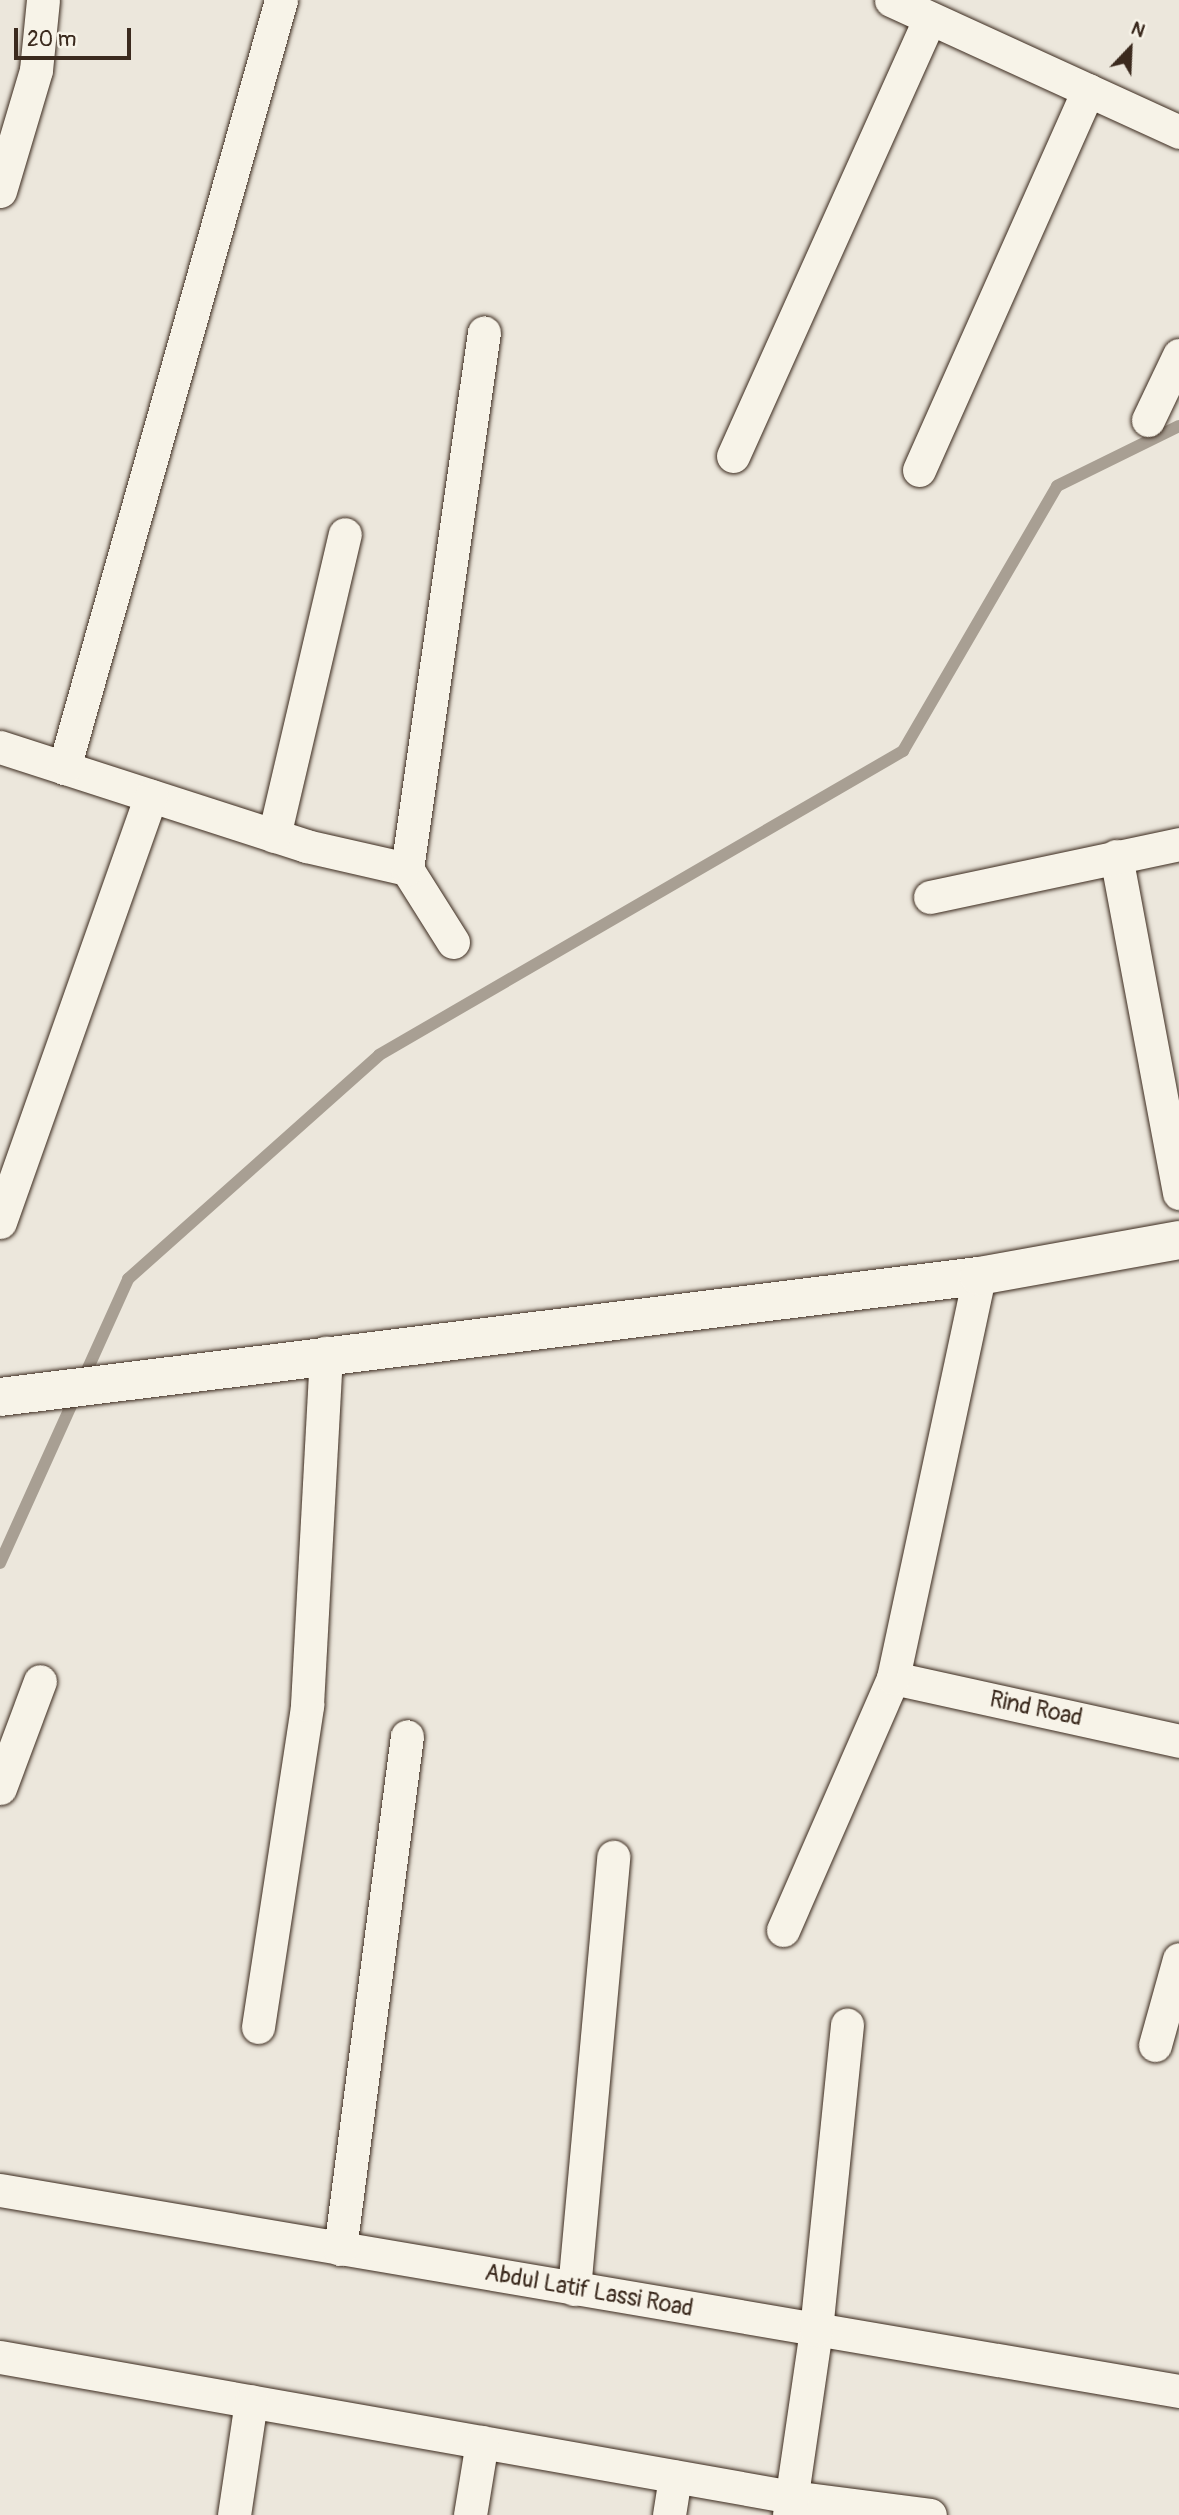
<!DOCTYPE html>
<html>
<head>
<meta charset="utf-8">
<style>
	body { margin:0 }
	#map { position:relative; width:1179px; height:2515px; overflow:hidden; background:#ece7dc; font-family:Pangolin,sans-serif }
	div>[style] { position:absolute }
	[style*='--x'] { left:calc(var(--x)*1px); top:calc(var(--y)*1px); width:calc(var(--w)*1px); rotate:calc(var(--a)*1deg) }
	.stream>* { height:12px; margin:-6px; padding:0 6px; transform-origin:6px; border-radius:6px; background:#a89f93 }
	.roads { filter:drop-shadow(0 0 2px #3b2a1e) drop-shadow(0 0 2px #3b2a1e) }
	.minor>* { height:33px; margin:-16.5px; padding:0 16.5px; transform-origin:16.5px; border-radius:16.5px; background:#f7f3e8 }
	.tertiary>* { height:38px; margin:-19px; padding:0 19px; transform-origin:19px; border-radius:19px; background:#f7f3e8 }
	span { translate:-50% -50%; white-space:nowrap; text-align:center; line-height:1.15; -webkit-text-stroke:6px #f7f3e8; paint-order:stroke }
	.street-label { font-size:23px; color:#3b2a1e }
	.north { position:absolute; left:1095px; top:14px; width:70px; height:70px; -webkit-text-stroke:5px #f7f3e8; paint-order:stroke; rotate:23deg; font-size:19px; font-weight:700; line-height:28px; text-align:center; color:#3b2a1e }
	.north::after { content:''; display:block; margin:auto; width:24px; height:32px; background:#3b2a1e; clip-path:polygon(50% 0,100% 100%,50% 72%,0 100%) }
	.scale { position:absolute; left:14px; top:28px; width:117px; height:32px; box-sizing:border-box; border:4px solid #3b2a1e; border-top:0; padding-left:9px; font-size:21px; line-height:24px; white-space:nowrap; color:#3b2a1e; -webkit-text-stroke:5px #f7f3e8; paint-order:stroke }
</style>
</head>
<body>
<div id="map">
	<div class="stream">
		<i style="--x:0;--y:1563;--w:312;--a:-65.7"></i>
		<i style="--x:128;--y:1279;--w:336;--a:-41.7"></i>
		<i style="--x:379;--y:1055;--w:606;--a:-30.12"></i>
		<i style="--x:903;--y:751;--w:306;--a:-59.8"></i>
		<i style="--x:1057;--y:486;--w:136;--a:-26.2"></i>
	</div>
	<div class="roads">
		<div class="minor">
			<i style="--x:891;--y:0;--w:317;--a:24.6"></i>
			<i style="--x:0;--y:191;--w:126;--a:-73.4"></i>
			<i style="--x:36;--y:70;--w:70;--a:-84.3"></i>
			<i style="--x:1148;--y:420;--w:72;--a:-64.5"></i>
			<i style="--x:733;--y:456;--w:480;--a:-65.8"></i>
			<i style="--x:919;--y:470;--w:416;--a:-66"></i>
			<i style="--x:0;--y:747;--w:322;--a:17.9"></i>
			<i style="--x:306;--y:846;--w:104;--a:12.8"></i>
			<i style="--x:64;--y:768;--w:798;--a:-74.22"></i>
			<i style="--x:274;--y:836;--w:310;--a:-76.8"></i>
			<i style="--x:1116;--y:856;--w:343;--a:79.4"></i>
			<i style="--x:930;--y:897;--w:255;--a:-12"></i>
			<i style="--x:453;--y:942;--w:86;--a:-122.2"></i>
			<i style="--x:407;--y:869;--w:542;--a:-81.84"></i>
			<i style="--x:0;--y:1222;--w:452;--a:-70.5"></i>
			<i style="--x:893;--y:1678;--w:293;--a:12.4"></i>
			<i style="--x:0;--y:1788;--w:114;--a:-69.5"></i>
			<i style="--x:783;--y:1930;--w:275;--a:-66.4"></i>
			<i style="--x:893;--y:1678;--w:411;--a:-77.9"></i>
			<i style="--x:258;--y:2027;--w:326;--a:-81.3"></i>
			<i style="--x:307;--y:1705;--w:353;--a:-86.9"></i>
			<i style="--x:1155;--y:2045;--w:89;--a:-74.4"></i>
			<i style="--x:0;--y:2190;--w:1196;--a:9.67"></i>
			<i style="--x:340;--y:2249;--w:517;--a:-82.56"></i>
			<i style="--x:574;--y:2289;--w:434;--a:-84.8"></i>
			<i style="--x:0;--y:2357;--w:804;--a:10.02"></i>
			<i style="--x:792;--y:2497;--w:139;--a:7.4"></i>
			<i style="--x:234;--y:2515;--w:115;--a:-81.5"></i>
			<i style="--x:470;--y:2515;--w:74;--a:-80.7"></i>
			<i style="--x:669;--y:2515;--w:39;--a:-81"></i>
			<i style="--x:789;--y:2515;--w:187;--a:-81.7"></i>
			<i style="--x:816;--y:2330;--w:307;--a:-84.2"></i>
		</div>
		<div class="tertiary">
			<i style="--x:0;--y:1397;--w:986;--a:-7.05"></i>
			<i style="--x:979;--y:1276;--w:203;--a:-10.2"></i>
		</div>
	</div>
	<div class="street-label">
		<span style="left:1036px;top:1709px;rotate:12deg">Rind Road</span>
		<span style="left:589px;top:2291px;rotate:10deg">Abdul Latif Lassi Road</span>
	</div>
	<div class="north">N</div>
	<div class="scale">20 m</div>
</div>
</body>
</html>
